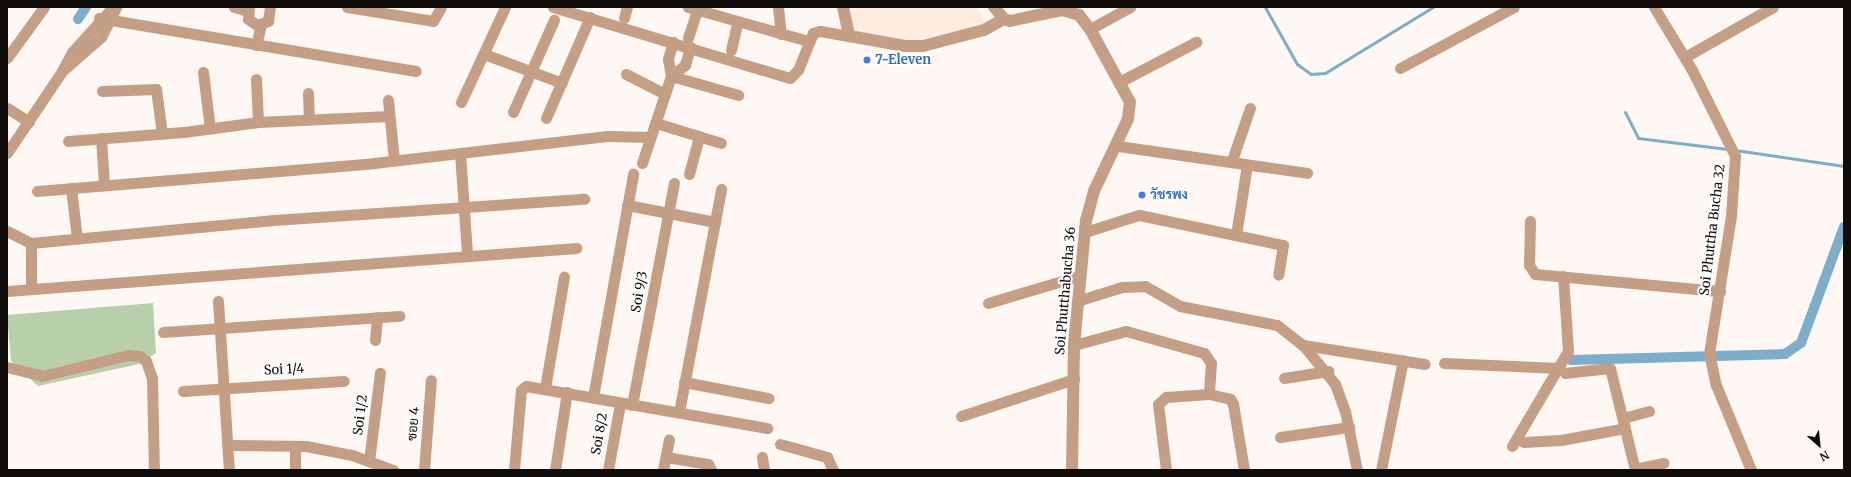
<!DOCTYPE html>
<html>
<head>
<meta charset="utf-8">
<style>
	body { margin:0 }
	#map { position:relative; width:1851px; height:477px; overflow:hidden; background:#fef7f3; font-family:Merriweather,Sarabun,serif }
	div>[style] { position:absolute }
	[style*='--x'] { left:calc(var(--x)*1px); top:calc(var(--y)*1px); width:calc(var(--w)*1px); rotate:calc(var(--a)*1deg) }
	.built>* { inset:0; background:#ffece0 }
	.green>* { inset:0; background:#b8cfac }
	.stream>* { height:3px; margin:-1.5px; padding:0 1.5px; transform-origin:1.5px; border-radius:1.5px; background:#7caeca }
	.canal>* { height:10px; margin:-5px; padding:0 5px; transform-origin:5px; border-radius:5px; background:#7caeca }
	.minor>* { height:11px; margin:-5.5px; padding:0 5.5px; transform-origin:5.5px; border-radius:5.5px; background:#c59e86 }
	.tertiary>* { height:12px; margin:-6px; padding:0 6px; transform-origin:6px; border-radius:6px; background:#c59e86 }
	.dots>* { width:11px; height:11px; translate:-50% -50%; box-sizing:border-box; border:2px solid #fff; border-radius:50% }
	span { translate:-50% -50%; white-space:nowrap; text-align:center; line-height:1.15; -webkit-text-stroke:4px #fff; paint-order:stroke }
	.shop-label { font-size:13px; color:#366cbe; font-weight:700 }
	.left { translate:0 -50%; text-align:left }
	.street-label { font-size:13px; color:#0f0c09 }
	.frame { position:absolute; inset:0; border:8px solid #0f0c09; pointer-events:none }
	.north { position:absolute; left:1799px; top:425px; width:40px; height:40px; -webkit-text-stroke:3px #fff; paint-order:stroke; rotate:153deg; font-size:11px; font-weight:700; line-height:16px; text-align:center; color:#0f0c09 }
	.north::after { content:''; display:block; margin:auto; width:14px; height:18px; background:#0f0c09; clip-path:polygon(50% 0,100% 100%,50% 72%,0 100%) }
</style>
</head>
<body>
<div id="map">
	<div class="built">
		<i style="clip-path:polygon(847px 7px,978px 7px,985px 26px,909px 41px,853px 32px)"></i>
	</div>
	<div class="green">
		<i style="clip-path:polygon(153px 303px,156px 353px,139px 364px,38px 386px,11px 361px,7px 315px)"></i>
	</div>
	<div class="stream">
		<i style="--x:1265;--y:7;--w:65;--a:60.7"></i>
		<i style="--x:1297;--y:64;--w:17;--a:36"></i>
		<i style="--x:1311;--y:74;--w:14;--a:-4"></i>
		<i style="--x:1325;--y:73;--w:127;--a:-31.4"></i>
		<i style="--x:1625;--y:112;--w:29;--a:63"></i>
		<i style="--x:1638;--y:138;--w:90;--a:7"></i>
		<i style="--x:1735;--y:150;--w:110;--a:8.4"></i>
	</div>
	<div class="canal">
		<i style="--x:78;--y:19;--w:14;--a:-56"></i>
		<i style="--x:1571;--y:360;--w:214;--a:-1.6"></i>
		<i style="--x:1785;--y:354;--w:19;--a:-35"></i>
		<i style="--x:1801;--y:343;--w:124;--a:-69.7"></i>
	</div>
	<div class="minor">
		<i style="--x:113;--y:7;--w:61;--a:132.3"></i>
		<i style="--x:72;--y:52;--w:21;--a:118"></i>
		<i style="--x:62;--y:71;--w:52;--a:-41.1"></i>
		<i style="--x:101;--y:37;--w:34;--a:-63"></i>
		<i style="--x:234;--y:7;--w:14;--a:17"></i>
		<i style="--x:249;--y:7;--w:12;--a:95"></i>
		<i style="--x:248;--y:19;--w:11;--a:34"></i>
		<i style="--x:257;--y:25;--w:12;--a:-20"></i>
		<i style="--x:268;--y:21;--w:14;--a:-82"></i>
		<i style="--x:347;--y:7;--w:87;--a:9.2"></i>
		<i style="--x:433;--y:21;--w:16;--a:-60"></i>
		<i style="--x:553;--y:7;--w:247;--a:16.7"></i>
		<i style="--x:790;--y:78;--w:11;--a:-45"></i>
		<i style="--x:798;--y:70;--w:40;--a:-68"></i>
		<i style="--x:813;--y:33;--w:7;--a:-16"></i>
		<i style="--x:820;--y:31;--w:29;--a:10"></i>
		<i style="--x:688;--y:7;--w:125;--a:15.8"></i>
		<i style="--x:778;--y:7;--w:27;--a:84"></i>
		<i style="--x:1654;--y:7;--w:74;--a:58.9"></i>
		<i style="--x:1692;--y:70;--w:96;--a:63.4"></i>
		<i style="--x:1735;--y:156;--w:60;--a:93.8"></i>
		<i style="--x:1731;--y:216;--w:139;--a:99.1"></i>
		<i style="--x:1709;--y:353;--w:33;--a:78"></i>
		<i style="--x:1716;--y:385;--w:92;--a:67.6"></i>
		<i style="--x:99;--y:18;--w:321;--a:9.5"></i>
		<i style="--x:624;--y:18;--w:11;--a:-75"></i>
		<i style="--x:1090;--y:29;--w:46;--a:-28.8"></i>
		<i style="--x:688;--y:38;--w:29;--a:-72"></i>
		<i style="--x:256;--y:45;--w:21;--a:-76"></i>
		<i style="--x:731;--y:50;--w:28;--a:-77"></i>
		<i style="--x:484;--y:54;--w:83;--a:20.4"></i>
		<i style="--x:1685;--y:57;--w:101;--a:-29.6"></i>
		<i style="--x:7;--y:58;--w:63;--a:-54"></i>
		<i style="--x:1400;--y:68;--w:129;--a:-28.2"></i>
		<i style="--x:203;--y:72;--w:57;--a:83"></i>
		<i style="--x:626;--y:74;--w:44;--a:27.1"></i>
		<i style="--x:671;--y:76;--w:70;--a:15.8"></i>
		<i style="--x:671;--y:76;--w:17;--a:-100"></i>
		<i style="--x:668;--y:59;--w:18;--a:-74"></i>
		<i style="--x:256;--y:79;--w:43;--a:87.3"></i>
		<i style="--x:1121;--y:81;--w:85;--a:-27.5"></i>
		<i style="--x:102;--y:91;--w:54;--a:-2.1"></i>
		<i style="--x:156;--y:89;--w:45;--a:82.4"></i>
		<i style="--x:308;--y:93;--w:26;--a:88"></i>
		<i style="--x:388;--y:100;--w:60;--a:84.3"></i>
		<i style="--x:461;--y:102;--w:105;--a:-65.1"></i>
		<i style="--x:7;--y:108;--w:26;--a:32"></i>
		<i style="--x:513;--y:112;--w:101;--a:-66"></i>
		<i style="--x:546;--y:118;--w:110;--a:-66.5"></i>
		<i style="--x:656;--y:123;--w:68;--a:17.1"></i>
		<i style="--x:101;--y:138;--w:47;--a:86.3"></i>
		<i style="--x:68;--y:141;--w:116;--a:-4.4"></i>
		<i style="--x:184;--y:132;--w:75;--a:-7.7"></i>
		<i style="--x:258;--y:122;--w:131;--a:-2.6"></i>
		<i style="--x:1118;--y:146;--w:191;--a:8.1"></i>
		<i style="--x:7;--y:153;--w:99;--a:-56.1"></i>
		<i style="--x:460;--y:153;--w:101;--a:86"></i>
		<i style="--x:1232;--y:160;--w:55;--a:-70.9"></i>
		<i style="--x:642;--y:163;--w:92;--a:-71.6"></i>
		<i style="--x:671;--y:76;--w:18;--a:-38"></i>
		<i style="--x:685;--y:65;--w:19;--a:-74"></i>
		<i style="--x:689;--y:174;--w:39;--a:-75"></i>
		<i style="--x:71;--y:188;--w:50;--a:83.2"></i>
		<i style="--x:37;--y:191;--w:338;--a:-4.7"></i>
		<i style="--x:374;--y:163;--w:235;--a:-6.6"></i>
		<i style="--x:607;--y:136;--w:43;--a:1.3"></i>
		<i style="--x:627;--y:205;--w:90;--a:10.9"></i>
		<i style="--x:1530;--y:221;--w:44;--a:91.3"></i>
		<i style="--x:1529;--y:265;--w:11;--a:56"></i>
		<i style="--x:1535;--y:274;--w:186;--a:5.3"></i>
		<i style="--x:7;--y:231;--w:27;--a:27"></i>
		<i style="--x:31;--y:243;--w:244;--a:-5.4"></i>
		<i style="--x:274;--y:220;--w:311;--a:-3.9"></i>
		<i style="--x:1085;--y:232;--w:57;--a:-17.5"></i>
		<i style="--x:1139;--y:215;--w:147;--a:11.8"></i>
		<i style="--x:1283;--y:245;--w:30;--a:99"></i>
		<i style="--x:1236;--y:235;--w:65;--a:-81.1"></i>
		<i style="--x:31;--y:289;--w:46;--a:-90"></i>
		<i style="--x:7;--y:291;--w:571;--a:-4.32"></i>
		<i style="--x:218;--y:301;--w:169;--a:86.3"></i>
		<i style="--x:1077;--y:301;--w:47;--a:-17.3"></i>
		<i style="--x:1122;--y:287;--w:23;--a:-2"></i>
		<i style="--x:1145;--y:286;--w:40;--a:29.7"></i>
		<i style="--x:1180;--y:306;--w:99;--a:11.1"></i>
		<i style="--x:1277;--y:325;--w:33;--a:38"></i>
		<i style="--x:1303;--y:345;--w:50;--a:50.6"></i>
		<i style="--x:1335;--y:384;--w:29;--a:70"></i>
		<i style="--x:1345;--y:411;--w:60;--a:78.5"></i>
		<i style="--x:988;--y:303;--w:95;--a:-16.5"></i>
		<i style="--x:163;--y:332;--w:237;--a:-3.9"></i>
		<i style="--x:375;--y:340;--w:23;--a:-85"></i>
		<i style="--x:1074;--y:345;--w:54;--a:-15.1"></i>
		<i style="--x:1126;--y:331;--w:81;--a:15.8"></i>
		<i style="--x:1204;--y:353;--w:12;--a:55"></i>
		<i style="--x:1211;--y:363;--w:31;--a:94"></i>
		<i style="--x:1303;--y:345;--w:123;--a:8.9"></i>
		<i style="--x:1444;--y:363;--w:116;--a:2.5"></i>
		<i style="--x:7;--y:367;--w:36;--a:14"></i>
		<i style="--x:42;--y:376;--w:89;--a:-13.7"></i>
		<i style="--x:128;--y:355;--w:12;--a:5"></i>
		<i style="--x:140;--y:356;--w:8;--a:40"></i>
		<i style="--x:146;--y:361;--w:18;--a:71"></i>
		<i style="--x:152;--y:378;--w:92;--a:88.8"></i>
		<i style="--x:1565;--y:373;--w:45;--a:-6.3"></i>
		<i style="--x:1610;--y:368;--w:105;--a:76.2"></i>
		<i style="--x:1284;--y:378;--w:45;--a:-9"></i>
		<i style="--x:684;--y:382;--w:86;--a:10.8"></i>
		<i style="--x:545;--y:388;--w:113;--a:-80.3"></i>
		<i style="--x:183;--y:391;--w:161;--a:-3.6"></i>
		<i style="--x:593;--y:397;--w:227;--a:-79.8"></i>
		<i style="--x:632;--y:405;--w:226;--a:-79.3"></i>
		<i style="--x:679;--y:412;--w:227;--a:-79.3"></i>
		<i style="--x:961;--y:416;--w:119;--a:-18.1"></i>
		<i style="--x:1623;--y:418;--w:27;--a:-15"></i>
		<i style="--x:1280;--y:437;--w:70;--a:-8.2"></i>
		<i style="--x:1523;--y:442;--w:38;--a:-3"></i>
		<i style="--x:1561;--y:440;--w:65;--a:-10.6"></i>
		<i style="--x:780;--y:444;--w:49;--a:15.5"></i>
		<i style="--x:827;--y:457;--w:14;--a:65"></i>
		<i style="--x:229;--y:445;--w:77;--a:0.7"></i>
		<i style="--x:306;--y:446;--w:47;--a:11.1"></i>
		<i style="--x:352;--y:455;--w:44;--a:20.1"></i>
		<i style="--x:1512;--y:446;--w:110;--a:-59.5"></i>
		<i style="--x:1568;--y:351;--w:75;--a:-93.8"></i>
		<i style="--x:666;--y:457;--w:43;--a:9.5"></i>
		<i style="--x:708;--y:464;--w:7;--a:63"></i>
		<i style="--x:762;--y:457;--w:13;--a:81"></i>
		<i style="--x:369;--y:461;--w:89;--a:-82.9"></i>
		<i style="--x:1635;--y:469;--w:29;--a:-12"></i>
		<i style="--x:295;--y:470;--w:24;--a:-90"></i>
		<i style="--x:424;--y:470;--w:90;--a:-85.6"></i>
		<i style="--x:514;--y:470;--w:80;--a:-85"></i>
		<i style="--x:521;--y:390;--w:6;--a:-39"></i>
		<i style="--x:526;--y:386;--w:245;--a:9.9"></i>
		<i style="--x:555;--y:470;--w:79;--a:-81.3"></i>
		<i style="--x:608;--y:470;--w:67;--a:-79.7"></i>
		<i style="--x:663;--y:470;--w:31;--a:-79"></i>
		<i style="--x:1166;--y:470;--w:66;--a:-96.9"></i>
		<i style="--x:1158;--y:404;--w:11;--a:-41"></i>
		<i style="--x:1166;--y:397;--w:43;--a:-4"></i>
		<i style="--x:1209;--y:394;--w:22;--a:13"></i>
		<i style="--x:1230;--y:399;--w:6;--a:59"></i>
		<i style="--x:1233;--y:404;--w:67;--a:80.5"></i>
		<i style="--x:1381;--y:470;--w:112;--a:-78.7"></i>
	</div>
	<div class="tertiary">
		<i style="--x:843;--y:7;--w:30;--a:78"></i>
		<i style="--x:849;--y:36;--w:57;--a:10.1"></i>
		<i style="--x:905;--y:46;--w:18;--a:0"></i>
		<i style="--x:923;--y:46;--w:63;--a:-14.7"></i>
		<i style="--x:984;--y:30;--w:23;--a:-29"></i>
		<i style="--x:994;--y:7;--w:16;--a:50"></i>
		<i style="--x:1004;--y:19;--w:6;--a:18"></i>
		<i style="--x:1010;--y:21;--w:53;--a:-11.9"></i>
		<i style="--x:1062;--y:10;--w:18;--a:16"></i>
		<i style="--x:1079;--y:15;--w:18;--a:52"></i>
		<i style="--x:1090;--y:29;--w:83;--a:61.3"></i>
		<i style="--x:1130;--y:102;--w:17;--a:97"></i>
		<i style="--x:1128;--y:119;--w:80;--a:115.3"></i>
		<i style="--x:1094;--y:191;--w:30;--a:105"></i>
		<i style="--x:1086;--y:220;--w:126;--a:95.5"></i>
		<i style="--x:1074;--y:345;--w:125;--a:90.9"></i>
	</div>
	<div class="dots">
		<i style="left:867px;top:60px;background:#3f7fe0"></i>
		<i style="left:1142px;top:195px;background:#3f7fe0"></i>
	</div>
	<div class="shop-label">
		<span class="left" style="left:875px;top:60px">7-Eleven</span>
		<span class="left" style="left:1150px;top:195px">วัชรพง</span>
	</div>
	<div class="street-label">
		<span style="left:1713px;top:230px;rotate:-83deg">Soi Phuttha Bucha 32</span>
		<span style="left:1066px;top:291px;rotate:-85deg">Soi Phutthabucha 36</span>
		<span style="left:640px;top:292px;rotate:-80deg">Soi 9/3</span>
		<span style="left:284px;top:370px;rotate:-3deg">Soi 1/4</span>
		<span style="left:361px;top:415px;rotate:-83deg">Soi 1/2</span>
		<span style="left:414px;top:424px;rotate:-85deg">ซอย 4</span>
		<span style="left:600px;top:434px;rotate:-80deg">Soi 8/2</span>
	</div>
	<div class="frame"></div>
	<div class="north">N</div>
</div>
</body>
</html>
